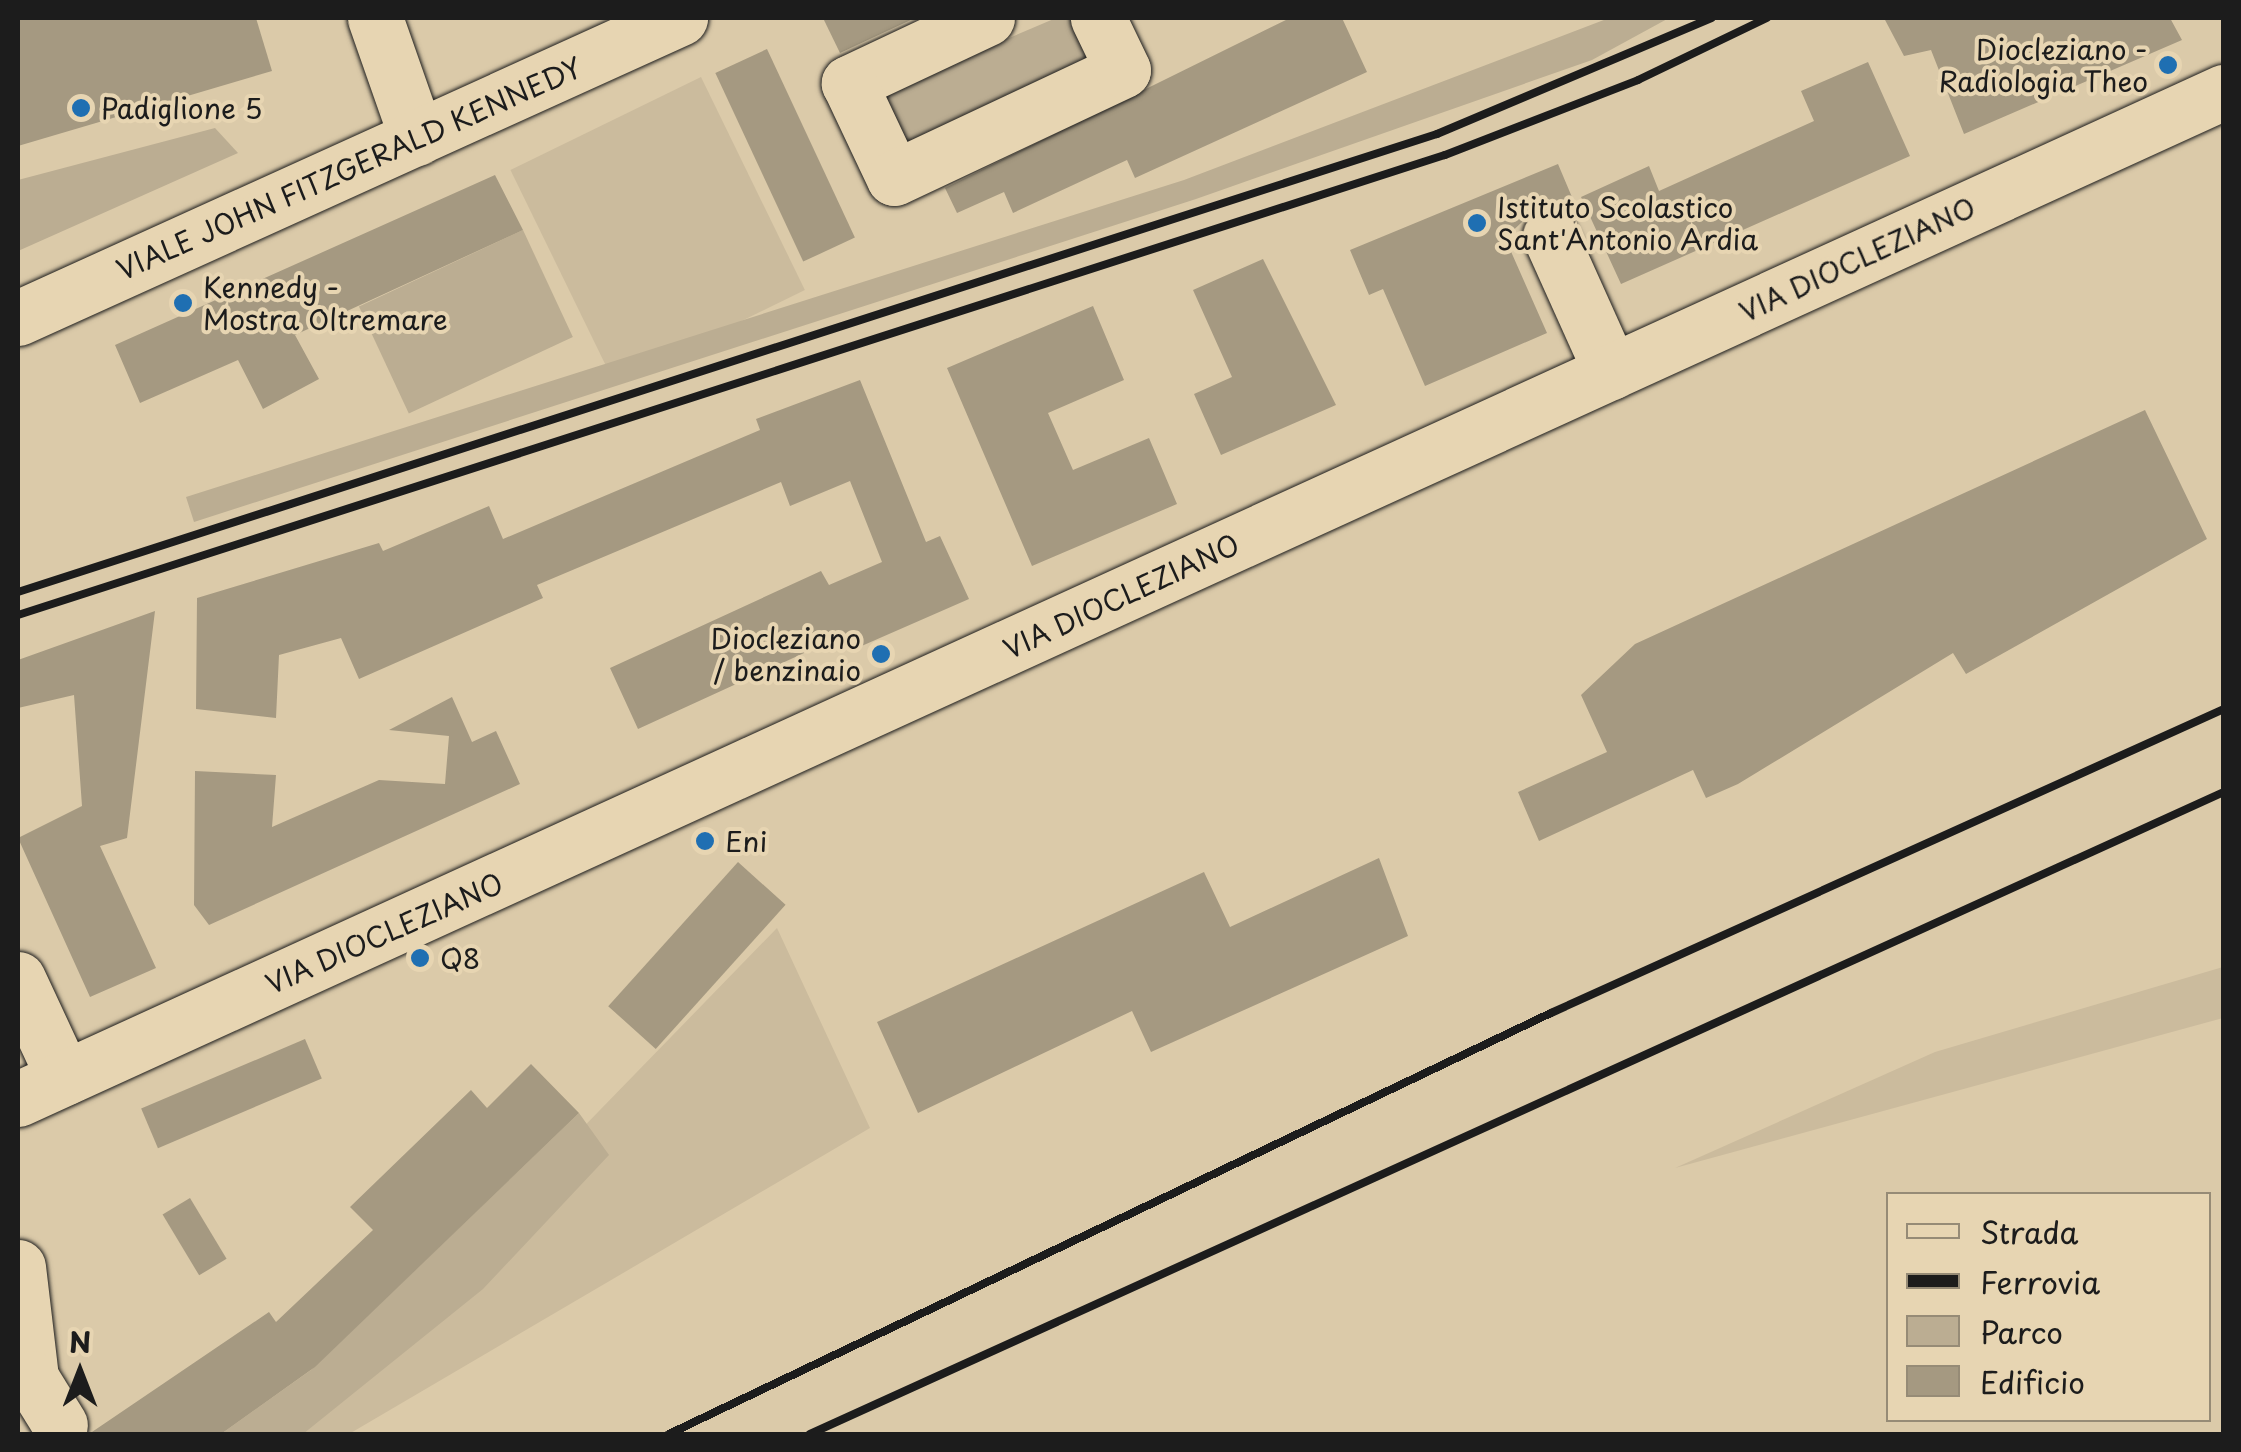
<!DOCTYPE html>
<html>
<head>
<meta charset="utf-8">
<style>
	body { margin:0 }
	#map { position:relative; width:2241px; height:1452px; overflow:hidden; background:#dbcaa9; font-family:"Playpen Sans",sans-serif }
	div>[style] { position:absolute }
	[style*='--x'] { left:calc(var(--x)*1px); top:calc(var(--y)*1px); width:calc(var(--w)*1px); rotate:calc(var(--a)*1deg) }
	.built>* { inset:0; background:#cbbb9d; transform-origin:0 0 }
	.green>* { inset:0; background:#bbad92; transform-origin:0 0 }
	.building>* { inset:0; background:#a59981; transform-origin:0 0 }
	.roads { filter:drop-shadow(0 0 2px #1c1c1c) drop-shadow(0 0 2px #1c1c1c) }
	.minor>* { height:55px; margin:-27.5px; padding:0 27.5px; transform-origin:27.5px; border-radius:27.5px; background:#e7d5b2 }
	.major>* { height:55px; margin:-27.5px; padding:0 27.5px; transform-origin:27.5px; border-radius:27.5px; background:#e7d5b2 }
	.rail>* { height:8px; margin:-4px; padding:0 4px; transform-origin:4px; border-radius:4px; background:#1c1c1c }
	.dots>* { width:28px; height:28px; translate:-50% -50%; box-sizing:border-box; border:5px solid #e7d5b2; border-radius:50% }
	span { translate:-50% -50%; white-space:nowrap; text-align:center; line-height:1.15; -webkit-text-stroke:8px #e7d5b2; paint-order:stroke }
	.poi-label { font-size:28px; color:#1c1c1c }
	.right { translate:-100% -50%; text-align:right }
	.left { translate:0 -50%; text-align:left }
	.street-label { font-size:28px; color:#1c1c1c }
	.frame { position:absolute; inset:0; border:20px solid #1c1c1c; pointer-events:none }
	.legend { position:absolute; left:1886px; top:1192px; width:325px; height:230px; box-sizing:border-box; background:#e7d5b2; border:2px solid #968b76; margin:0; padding:12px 18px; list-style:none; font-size:30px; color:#1c1c1c }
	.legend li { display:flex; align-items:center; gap:20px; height:50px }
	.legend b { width:50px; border:2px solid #968b76 }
	.north { position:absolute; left:30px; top:1322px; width:100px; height:100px; -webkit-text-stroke:8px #e7d5b2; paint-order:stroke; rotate:0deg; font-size:28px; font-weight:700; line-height:40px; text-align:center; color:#1c1c1c }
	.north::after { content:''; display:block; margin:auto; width:35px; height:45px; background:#1c1c1c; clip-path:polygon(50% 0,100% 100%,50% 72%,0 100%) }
</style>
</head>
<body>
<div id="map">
	<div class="built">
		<i style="left:701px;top:77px;width:237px;height:212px;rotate:64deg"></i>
		<i style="clip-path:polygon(777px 928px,870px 1128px,349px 1434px,243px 1434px,528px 1184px)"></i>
		<i style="clip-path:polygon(2223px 967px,2223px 1018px,1675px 1168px,1935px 1052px)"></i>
	</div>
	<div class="green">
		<i style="clip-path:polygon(1056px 18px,1079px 18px,1099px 65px,900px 150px,876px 95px)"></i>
		<i style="clip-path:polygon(1609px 18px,1669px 18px,1592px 60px,1196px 199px,194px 522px,186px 497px,1184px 180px)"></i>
		<i style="clip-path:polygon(215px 128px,238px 153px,18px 251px,18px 180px)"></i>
		<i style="left:523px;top:230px;width:118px;height:181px;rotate:65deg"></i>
		<i style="clip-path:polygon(579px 1113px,609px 1155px,483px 1289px,303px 1434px,221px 1434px,311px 1370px)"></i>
	</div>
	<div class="building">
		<i style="clip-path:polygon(18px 18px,256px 18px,272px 71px,18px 146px)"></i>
		<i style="clip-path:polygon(823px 18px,915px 18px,840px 53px)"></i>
		<i style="clip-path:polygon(1290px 18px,1342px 18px,1367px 72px,1135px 178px,1127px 160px,1013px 213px,1004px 192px,957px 213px,945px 188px)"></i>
		<i style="clip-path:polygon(1884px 18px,2170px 18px,2182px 40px,1964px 134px,1931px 50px,1904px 56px)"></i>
		<i style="left:767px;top:49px;width:208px;height:57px;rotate:65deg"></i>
		<i style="clip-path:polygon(1868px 62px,1910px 156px,1621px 284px,1581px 197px,1649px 166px,1659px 191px,1814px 121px,1801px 91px)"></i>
		<i style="clip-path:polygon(1558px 164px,1577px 209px,1538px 207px,1505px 238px,1547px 333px,1425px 386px,1383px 289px,1369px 295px,1350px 250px)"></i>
		<i style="clip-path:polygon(495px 175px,523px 230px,295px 335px,319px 379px,263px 409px,238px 360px,140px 403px,115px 345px)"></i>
		<i style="clip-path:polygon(1263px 259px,1336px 405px,1221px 455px,1194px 394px,1232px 377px,1193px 290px)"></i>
		<i style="clip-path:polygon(1093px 306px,1124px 380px,1048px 413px,1073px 470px,1149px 438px,1177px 504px,1032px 566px,947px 368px)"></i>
		<i style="clip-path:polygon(860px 380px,926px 542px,940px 536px,969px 599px,857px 648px,850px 632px,638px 729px,610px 668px,821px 571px,829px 585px,882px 562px,850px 481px,790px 506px,781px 482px,537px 585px,543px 598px,359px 679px,341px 638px,279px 655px,276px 718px,196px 709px,197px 598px,379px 543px,383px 551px,489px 506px,503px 539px,760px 430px,756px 419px)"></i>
		<i style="clip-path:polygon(2145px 410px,2207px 539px,1966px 674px,1953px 653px,1738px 784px,1706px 798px,1693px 770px,1539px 841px,1518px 792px,1607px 752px,1581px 695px,1635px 644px)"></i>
		<i style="clip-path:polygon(155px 611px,127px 838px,100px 846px,156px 968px,90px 997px,18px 838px,82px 806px,74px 695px,18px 708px,18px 660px)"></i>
		<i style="clip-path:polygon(452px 697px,472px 742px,496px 731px,520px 784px,209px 925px,194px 905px,195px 771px,276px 775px,272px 827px,379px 780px,445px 784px,449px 736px,389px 730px)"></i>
		<i style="clip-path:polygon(1379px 858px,1408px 936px,1151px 1052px,1132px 1011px,918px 1113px,877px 1022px,1204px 872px,1230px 927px)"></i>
		<i style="left:738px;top:862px;width:64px;height:194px;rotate:42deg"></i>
		<i style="left:305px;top:1039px;width:43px;height:178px;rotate:67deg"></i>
		<i style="clip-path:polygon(531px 1064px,579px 1113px,315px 1367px,221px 1434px,89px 1434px,269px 1312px,276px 1322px,373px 1230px,350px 1207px,471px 1090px,487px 1108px)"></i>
		<i style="left:190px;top:1198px;width:71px;height:32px;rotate:59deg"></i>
	</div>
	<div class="roads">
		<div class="minor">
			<i style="--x:375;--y:18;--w:127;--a:70.7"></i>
			<i style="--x:987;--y:18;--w:153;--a:154.8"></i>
			<i style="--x:849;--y:83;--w:105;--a:64.7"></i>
			<i style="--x:894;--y:178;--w:253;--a:-25.2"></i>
			<i style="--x:1123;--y:70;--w:58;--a:-115.7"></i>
			<i style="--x:1550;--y:236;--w:149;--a:65.8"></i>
			<i style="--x:18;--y:979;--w:109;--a:65.1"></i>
			<i style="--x:18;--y:1099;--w:2425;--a:-24.54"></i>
			<i style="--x:18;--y:1267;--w:112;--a:83.3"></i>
			<i style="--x:31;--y:1378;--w:55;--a:58.3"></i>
		</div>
		<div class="major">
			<i style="--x:18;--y:318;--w:727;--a:-24.38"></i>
		</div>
	</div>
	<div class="rail">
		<i style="--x:18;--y:592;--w:1491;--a:-17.89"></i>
		<i style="--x:1437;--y:134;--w:298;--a:-22.9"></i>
		<i style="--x:18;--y:615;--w:1499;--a:-17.87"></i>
		<i style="--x:1445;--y:155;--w:207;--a:-21.2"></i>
		<i style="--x:1638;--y:80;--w:143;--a:-25.7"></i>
		<i style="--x:669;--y:1434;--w:977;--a:-25.52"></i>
		<i style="--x:1551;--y:1013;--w:738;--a:-24.31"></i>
		<i style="--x:810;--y:1434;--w:1553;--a:-24.42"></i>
	</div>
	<div class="dots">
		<i style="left:2168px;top:65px;background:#1f6fb2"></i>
		<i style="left:81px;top:108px;background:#1f6fb2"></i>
		<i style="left:1477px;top:223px;background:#1f6fb2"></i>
		<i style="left:183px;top:303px;background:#1f6fb2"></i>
		<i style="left:881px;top:654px;background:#1f6fb2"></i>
		<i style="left:705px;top:841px;background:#1f6fb2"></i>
		<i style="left:420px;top:958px;background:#1f6fb2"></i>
	</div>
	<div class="poi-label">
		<span class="right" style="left:2148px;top:65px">Diocleziano -<br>Radiologia Theo</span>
		<span class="left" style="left:101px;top:108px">Padiglione 5</span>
		<span class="left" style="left:1497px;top:223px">Istituto Scolastico<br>Sant'Antonio Ardia</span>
		<span class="left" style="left:203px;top:303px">Kennedy -<br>Mostra Oltremare</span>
		<span class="right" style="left:861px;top:654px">Diocleziano<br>/ benzinaio</span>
		<span class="left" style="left:725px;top:841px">Eni</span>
		<span class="left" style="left:440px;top:958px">Q8</span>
	</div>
	<div class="street-label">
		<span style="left:349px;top:168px;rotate:-24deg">VIALE JOHN FITZGERALD KENNEDY</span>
		<span style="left:1857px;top:259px;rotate:-25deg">VIA DIOCLEZIANO</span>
		<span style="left:1121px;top:596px;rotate:-25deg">VIA DIOCLEZIANO</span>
		<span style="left:384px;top:933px;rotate:-24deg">VIA DIOCLEZIANO</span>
	</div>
	<div class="frame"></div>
	<ul class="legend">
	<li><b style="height:12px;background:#e7d5b2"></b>Strada</li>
	<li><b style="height:12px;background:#1c1c1c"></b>Ferrovia</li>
	<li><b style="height:28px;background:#bbad92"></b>Parco</li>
	<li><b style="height:28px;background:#a59981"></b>Edificio</li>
	</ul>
	<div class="north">N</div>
</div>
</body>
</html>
